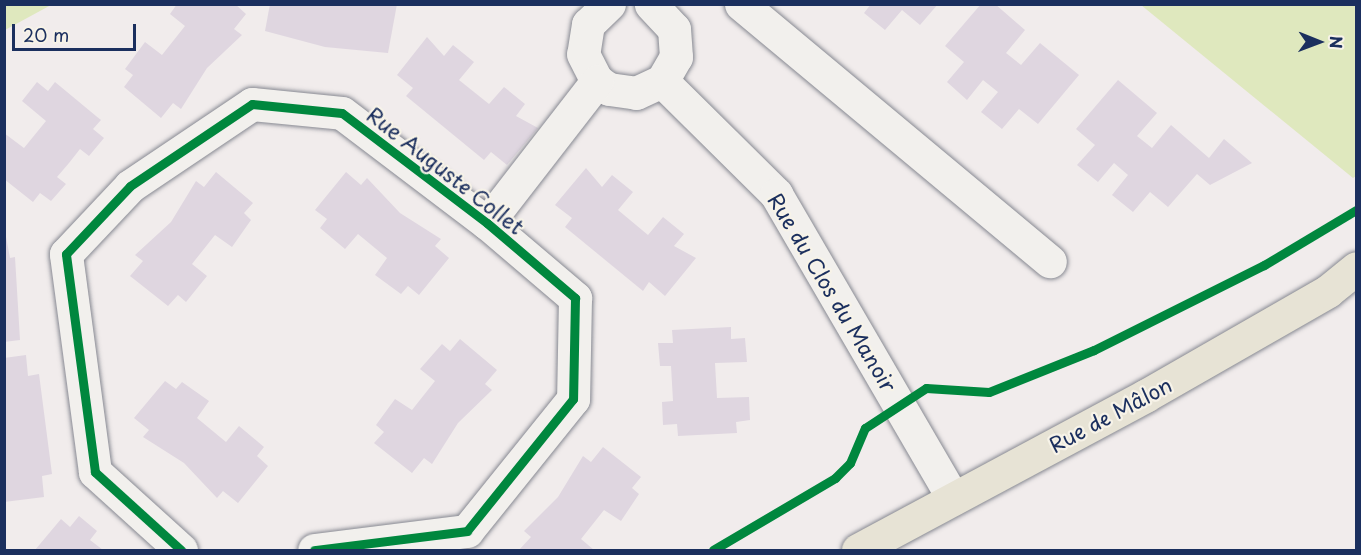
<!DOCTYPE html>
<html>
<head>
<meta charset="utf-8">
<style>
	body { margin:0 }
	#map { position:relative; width:1361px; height:555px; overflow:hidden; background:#f1ecec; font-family:"Playpen Sans",sans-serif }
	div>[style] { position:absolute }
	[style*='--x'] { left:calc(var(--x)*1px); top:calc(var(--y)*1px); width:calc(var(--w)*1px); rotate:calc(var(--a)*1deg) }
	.green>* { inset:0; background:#dfe8be }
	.building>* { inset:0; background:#dfd6e0 }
	.roads { filter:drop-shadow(0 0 2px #878992) drop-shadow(0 0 2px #878992) }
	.minor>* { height:33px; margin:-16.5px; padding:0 16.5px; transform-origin:16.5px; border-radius:16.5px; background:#f2f0ed }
	.major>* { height:33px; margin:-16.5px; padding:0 16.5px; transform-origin:16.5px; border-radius:16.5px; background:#e7e3d5 }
	.cycleway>* { height:9px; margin:-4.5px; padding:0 4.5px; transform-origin:4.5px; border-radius:4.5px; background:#00873e }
	span { translate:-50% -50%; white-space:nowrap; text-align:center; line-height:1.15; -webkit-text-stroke:4.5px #f7f3e8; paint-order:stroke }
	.street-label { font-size:21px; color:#1b2f5e }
	.frame { position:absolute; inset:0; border:6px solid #1b2f5e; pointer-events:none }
	.north { position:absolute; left:1289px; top:12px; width:60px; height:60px; -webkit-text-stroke:4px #f7f3e8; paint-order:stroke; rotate:91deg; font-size:16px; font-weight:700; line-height:24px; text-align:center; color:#1b2f5e }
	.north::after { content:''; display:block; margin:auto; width:21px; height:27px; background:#1b2f5e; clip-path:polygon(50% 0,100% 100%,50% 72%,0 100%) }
	.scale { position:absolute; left:12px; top:24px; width:124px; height:27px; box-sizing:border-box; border:3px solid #1b2f5e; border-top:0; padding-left:8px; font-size:18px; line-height:21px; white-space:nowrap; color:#1b2f5e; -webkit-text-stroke:4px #f7f3e8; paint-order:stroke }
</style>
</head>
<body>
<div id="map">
	<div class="green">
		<i style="clip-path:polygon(5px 4px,51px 4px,51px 5px,5px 30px)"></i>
		<i style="clip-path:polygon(1141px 5px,1356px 5px,1356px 176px,1353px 178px)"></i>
	</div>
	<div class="building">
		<i style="clip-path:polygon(177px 4px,235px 4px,246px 14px,234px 29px,242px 35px,207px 68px,181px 109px,173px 103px,161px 118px,124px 87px,133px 75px,125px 69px,145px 42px,162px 55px,185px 26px,170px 14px)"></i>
		<i style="clip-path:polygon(270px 4px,397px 4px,388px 53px,325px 47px,265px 31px)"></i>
		<i style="clip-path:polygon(871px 4px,938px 4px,920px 25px,902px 10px,885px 30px,864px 13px)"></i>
		<i style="clip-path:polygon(981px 4px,995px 4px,1025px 30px,1006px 53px,1021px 65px,1040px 43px,1079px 75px,1038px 124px,1019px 109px,1002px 129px,981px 112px,998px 92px,983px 80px,967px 100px,947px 82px,964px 62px,945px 46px)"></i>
		<i style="clip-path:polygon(427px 37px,444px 56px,453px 45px,474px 62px,459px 80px,489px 104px,504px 87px,525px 104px,516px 116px,538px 128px,507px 165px,491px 152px,484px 160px,406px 96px,413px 88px,397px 75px)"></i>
		<i style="clip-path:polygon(1118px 80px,1157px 113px,1137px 136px,1152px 148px,1171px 125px,1209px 158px,1224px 139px,1252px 163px,1210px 185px,1197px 174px,1168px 207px,1150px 192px,1133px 212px,1112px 195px,1128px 175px,1114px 163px,1098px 182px,1077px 165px,1095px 145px,1076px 129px)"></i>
		<i style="clip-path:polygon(37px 82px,48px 91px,55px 82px,96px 116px,101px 120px,93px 129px,104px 138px,89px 156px,80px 149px,69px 163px,57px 177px,66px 184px,51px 201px,40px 193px,33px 202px,4px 179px,4px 133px,24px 148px,46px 121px,22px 101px)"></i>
		<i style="clip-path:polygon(586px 168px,602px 187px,612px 175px,633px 192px,618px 210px,648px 235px,663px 217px,684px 234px,674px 246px,696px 258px,665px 296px,649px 282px,643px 291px,565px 227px,572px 218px,555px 205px)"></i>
		<i style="clip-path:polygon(216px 172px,253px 203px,244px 213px,251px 220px,232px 247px,215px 235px,192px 264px,207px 276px,186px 302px,178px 295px,168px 306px,130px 276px,143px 261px,135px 255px,171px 222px,196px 181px,204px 187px)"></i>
		<i style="clip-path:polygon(346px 172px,361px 185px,367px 178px,400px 213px,441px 239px,435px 246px,449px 258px,419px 295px,408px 286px,401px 294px,375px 275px,387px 258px,358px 234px,345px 249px,320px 228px,327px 219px,315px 210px)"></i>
		<i style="clip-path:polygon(4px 226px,10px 258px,15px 257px,20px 340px,4px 342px)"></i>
		<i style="clip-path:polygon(731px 327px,731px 339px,745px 338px,747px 362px,715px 363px,717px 398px,749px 397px,750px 420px,736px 422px,737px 433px,678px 436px,677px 424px,663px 425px,662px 402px,673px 401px,671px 366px,660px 366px,658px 343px,673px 343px,672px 330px)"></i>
		<i style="clip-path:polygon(460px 339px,497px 370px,485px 384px,492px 390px,458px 423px,432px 464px,424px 458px,412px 473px,374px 443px,384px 432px,376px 425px,395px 399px,412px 410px,435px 381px,420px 369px,442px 344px,450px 351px)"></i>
		<i style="clip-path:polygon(26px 355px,28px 376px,39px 374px,52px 474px,42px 476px,44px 497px,4px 502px,4px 358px)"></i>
		<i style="clip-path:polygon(165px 381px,176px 389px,182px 382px,209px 401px,197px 418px,226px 442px,239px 426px,264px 447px,257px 456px,268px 466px,238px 503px,223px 491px,217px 498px,184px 463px,143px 437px,149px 430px,134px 418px)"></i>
		<i style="clip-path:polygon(603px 447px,641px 477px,632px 488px,639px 494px,621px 521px,604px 510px,581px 539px,594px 550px,519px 550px,531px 537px,524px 531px,558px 497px,583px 456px,591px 462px)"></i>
		<i style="clip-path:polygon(79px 516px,97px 531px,90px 540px,103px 550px,35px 550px,61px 519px,70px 527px)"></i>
	</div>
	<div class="roads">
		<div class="minor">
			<i style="--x:609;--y:4;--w:29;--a:136"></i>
			<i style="--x:588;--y:24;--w:30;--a:99"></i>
			<i style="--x:583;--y:54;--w:30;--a:63"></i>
			<i style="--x:597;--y:81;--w:14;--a:34"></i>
			<i style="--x:609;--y:89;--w:27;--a:8"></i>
			<i style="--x:636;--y:93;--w:29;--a:-25"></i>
			<i style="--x:662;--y:81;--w:28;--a:-60"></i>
			<i style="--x:676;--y:57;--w:28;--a:-94"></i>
			<i style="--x:674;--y:29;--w:34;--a:-133"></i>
			<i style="--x:741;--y:4;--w:402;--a:39.8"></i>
			<i style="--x:662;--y:81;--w:161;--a:44.7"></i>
			<i style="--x:776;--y:194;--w:352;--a:59.8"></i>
			<i style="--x:487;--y:223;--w:180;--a:-52.2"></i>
			<i style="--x:181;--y:550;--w:116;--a:-137.8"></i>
			<i style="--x:95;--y:472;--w:220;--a:-97.6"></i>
			<i style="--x:66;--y:254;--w:93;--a:-46.7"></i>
			<i style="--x:130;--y:186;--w:147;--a:-33.9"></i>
			<i style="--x:252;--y:104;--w:90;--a:5.7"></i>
			<i style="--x:342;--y:113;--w:182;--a:37.2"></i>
			<i style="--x:487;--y:223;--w:116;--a:40.4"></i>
			<i style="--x:575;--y:298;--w:101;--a:91.1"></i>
			<i style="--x:573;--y:399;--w:169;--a:128.8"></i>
			<i style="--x:467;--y:531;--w:154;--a:172.9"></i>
		</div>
		<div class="major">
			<i style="--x:858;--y:550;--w:326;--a:-28.2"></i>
			<i style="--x:1145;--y:396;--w:211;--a:-29.8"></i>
			<i style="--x:1328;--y:291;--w:36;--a:-39"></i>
		</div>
	</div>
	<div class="cycleway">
		<i style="--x:181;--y:550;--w:116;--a:-137.8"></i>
		<i style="--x:95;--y:472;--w:220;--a:-97.6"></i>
		<i style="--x:66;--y:254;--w:93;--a:-46.7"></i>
		<i style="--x:130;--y:186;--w:147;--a:-33.9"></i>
		<i style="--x:252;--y:104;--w:90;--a:5.7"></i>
		<i style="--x:342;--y:113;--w:182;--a:37.2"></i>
		<i style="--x:487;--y:223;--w:116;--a:40.4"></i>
		<i style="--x:575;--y:298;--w:101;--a:91.1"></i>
		<i style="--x:573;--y:399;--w:169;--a:128.8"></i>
		<i style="--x:467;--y:531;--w:154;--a:172.9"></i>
		<i style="--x:713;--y:550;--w:142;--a:-30.5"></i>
		<i style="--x:835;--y:478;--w:21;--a:-45"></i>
		<i style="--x:850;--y:463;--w:38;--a:-67"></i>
		<i style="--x:865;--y:428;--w:73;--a:-33.3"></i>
		<i style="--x:926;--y:388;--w:63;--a:3.6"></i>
		<i style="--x:989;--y:392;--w:113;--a:-21.8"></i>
		<i style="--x:1094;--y:350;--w:190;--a:-26.6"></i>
		<i style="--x:1264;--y:265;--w:107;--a:-30.9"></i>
	</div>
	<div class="street-label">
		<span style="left:446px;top:170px;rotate:38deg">Rue Auguste Collet</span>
		<span style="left:833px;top:292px;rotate:59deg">Rue du Clos du Manoir</span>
		<span style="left:1110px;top:414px;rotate:-28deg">Rue de Mâlon</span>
	</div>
	<div class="frame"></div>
	<div class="north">N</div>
	<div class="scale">20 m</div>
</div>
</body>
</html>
